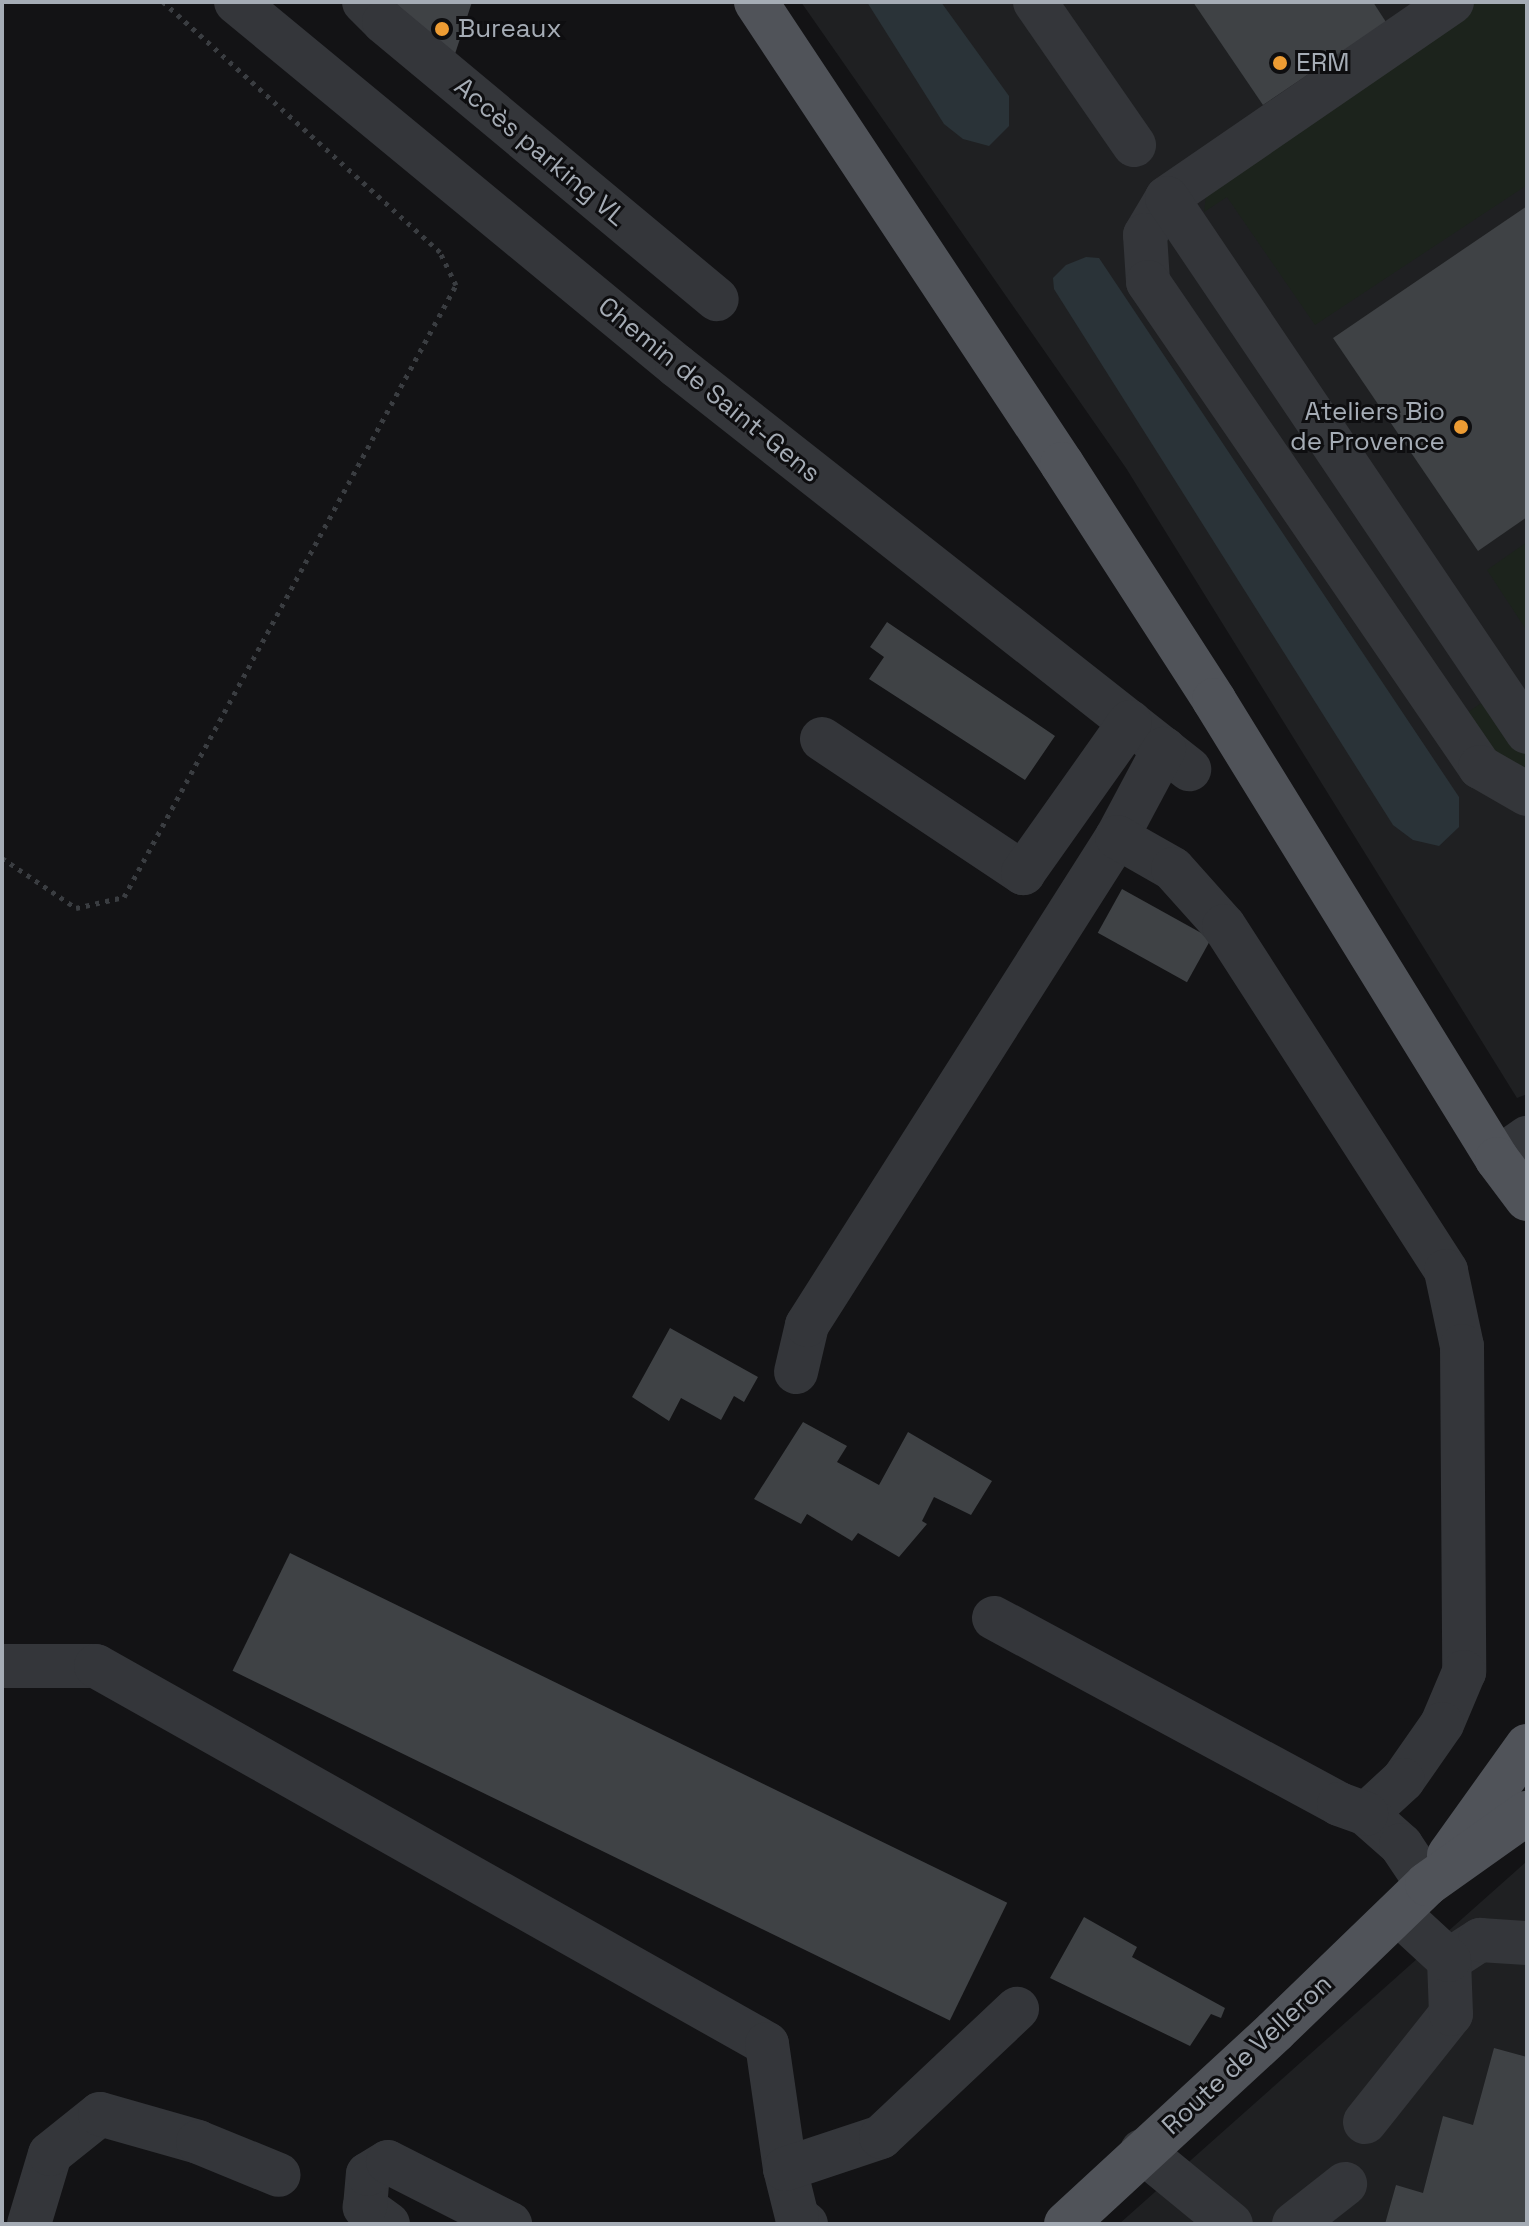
<!DOCTYPE html>
<html>
<head>
<meta charset="utf-8">
<style>
	body { margin:0 }
	#map { position:relative; width:1529px; height:2226px; overflow:hidden; background:#131315; font-family:"Space Grotesk",sans-serif }
	div>[style] { position:absolute }
	[style*='--x'] { left:calc(var(--x)*1px); top:calc(var(--y)*1px); width:calc(var(--w)*1px); rotate:calc(var(--a)*1deg) }
	.built>* { inset:0; background:#1f2022 }
	.green>* { inset:0; background:#1c231c }
	.water>* { inset:0; background:#2a3338 }
	.building>* { inset:0; background:#3f4245; transform-origin:0 0 }
	.path>* { height:5px; margin-top:-2.5px; transform-origin:0; background:repeating-linear-gradient(90deg,#3a3d41 0 4px,transparent 0 10px) }
	.minor>* { height:44px; margin:-22px; padding:0 22px; transform-origin:22px; border-radius:22px; background:#34363a }
	.major>* { height:44px; margin:-22px; padding:0 22px; transform-origin:22px; border-radius:22px; background:#505359 }
	.dots>* { width:22px; height:22px; translate:-50% -50%; box-sizing:border-box; border:4px solid #0e0e10; border-radius:50% }
	span { translate:-50% -50%; white-space:nowrap; text-align:center; line-height:1.15; -webkit-text-stroke:6px #0e0e10; paint-order:stroke }
	.poi-label { font-size:26px; color:#a5acb5 }
	.left { translate:0 -50%; text-align:left }
	.right { translate:-100% -50%; text-align:right }
	.street-label { font-size:26px; color:#a5acb5 }
	.frame { position:absolute; inset:0; border:4px solid #a5acb5; pointer-events:none }
</style>
</head>
<body>
<div id="map">
	<div class="built">
		<i style="clip-path:polygon(801px 2px,1527px 2px,1527px 1094px,1517px 1098px,1126px 468px)"></i>
		<i style="clip-path:polygon(1527px 1861px,1527px 2224px,1119px 2224px)"></i>
	</div>
	<div class="green">
		<i style="clip-path:polygon(1477px 2px,1527px 2px,1527px 185px,1315px 325px,1227px 197px,1204px 212px,1206px 195px,1230px 170px)"></i>
		<i style="clip-path:polygon(1527px 542px,1527px 631px,1487px 570px)"></i>
		<i style="clip-path:polygon(1490px 697px,1527px 753px,1527px 779px,1497px 761px,1461px 717px)"></i>
	</div>
	<div class="water">
		<i style="clip-path:polygon(867px 2px,941px 2px,1009px 96px,1009px 126px,989px 146px,963px 139px,944px 124px)"></i>
		<i style="clip-path:polygon(1086px 257px,1099px 258px,1459px 797px,1459px 827px,1439px 846px,1413px 840px,1393px 825px,1054px 289px,1053px 278px,1066px 265px)"></i>
	</div>
	<div class="building">
		<i style="clip-path:polygon(389px 2px,472px 2px,454px 57px)"></i>
		<i style="clip-path:polygon(1193px 2px,1373px 2px,1386px 22px,1263px 105px)"></i>
		<i style="clip-path:polygon(1527px 206px,1527px 517px,1478px 551px,1333px 338px)"></i>
		<i style="clip-path:polygon(887px 622px,1055px 736px,1025px 780px,869px 679px,884px 657px,870px 647px)"></i>
		<i style="left:1122px;top:889px;width:102px;height:50px;rotate:29deg"></i>
		<i style="clip-path:polygon(670px 1328px,758px 1377px,744px 1402px,734px 1396px,721px 1420px,681px 1398px,669px 1421px,632px 1397px)"></i>
		<i style="clip-path:polygon(803px 1422px,847px 1446px,837px 1462px,879px 1485px,908px 1432px,992px 1481px,971px 1515px,934px 1497px,922px 1521px,927px 1524px,899px 1557px,858px 1533px,852px 1541px,807px 1514px,801px 1524px,754px 1499px)"></i>
		<i style="left:290px;top:1553px;width:798px;height:131px;rotate:26deg"></i>
		<i style="clip-path:polygon(1084px 1917px,1137px 1947px,1132px 1957px,1225px 2008px,1221px 2018px,1211px 2014px,1190px 2046px,1050px 1978px)"></i>
		<i style="clip-path:polygon(1494px 2048px,1527px 2057px,1527px 2224px,1385px 2224px,1396px 2185px,1423px 2193px,1443px 2116px,1473px 2125px)"></i>
	</div>
	<div class="path">
		<i style="--x:2;--y:858;--w:89;--a:34"></i>
		<i style="--x:76;--y:908;--w:49;--a:-12.9"></i>
		<i style="--x:124;--y:897;--w:696;--a:-61.52"></i>
		<i style="--x:456;--y:285;--w:37;--a:-116"></i>
		<i style="--x:440;--y:252;--w:373;--a:-137.9"></i>
	</div>
	<div class="minor">
		<i style="--x:236;--y:2;--w:572;--a:39.54"></i>
		<i style="--x:677;--y:366;--w:652;--a:38.21"></i>
		<i style="--x:364;--y:2;--w:28;--a:45"></i>
		<i style="--x:384;--y:22;--w:433;--a:39.8"></i>
		<i style="--x:1035;--y:2;--w:174;--a:55.3"></i>
		<i style="--x:1452;--y:2;--w:346;--a:145.5"></i>
		<i style="--x:1167;--y:198;--w:43;--a:120.7"></i>
		<i style="--x:1145;--y:235;--w:47;--a:86.3"></i>
		<i style="--x:1148;--y:282;--w:588;--a:55.61"></i>
		<i style="--x:1480;--y:767;--w:54;--a:29.9"></i>
		<i style="--x:1167;--y:198;--w:644;--a:56.01"></i>
		<i style="--x:822;--y:739;--w:242;--a:33.7"></i>
		<i style="--x:1023;--y:873;--w:185;--a:-54.7"></i>
		<i style="--x:1117;--y:837;--w:100;--a:-61.9"></i>
		<i style="--x:1497;--y:1159;--w:37;--a:-35"></i>
		<i style="--x:796;--y:1372;--w:48;--a:-76.8"></i>
		<i style="--x:807;--y:1325;--w:578;--a:-57.57"></i>
		<i style="--x:1117;--y:837;--w:64;--a:29.7"></i>
		<i style="--x:1173;--y:869;--w:76;--a:48.2"></i>
		<i style="--x:1224;--y:926;--w:410;--a:57.2"></i>
		<i style="--x:1446;--y:1271;--w:77;--a:78"></i>
		<i style="--x:1462;--y:1346;--w:326;--a:89.6"></i>
		<i style="--x:1464;--y:1672;--w:56;--a:112.9"></i>
		<i style="--x:1442;--y:1724;--w:68;--a:124.9"></i>
		<i style="--x:1403;--y:1780;--w:50;--a:137.4"></i>
		<i style="--x:1366;--y:1814;--w:47;--a:41.5"></i>
		<i style="--x:1401;--y:1845;--w:47;--a:56.3"></i>
		<i style="--x:994;--y:1618;--w:392;--a:28.3"></i>
		<i style="--x:1339;--y:1804;--w:29;--a:20"></i>
		<i style="--x:2;--y:1666;--w:94;--a:0"></i>
		<i style="--x:96;--y:1666;--w:770;--a:29.39"></i>
		<i style="--x:767;--y:2044;--w:126;--a:81.8"></i>
		<i style="--x:1449;--y:1960;--w:37;--a:-33"></i>
		<i style="--x:1480;--y:1940;--w:47;--a:3.7"></i>
		<i style="--x:1365;--y:2122;--w:138;--a:-51.5"></i>
		<i style="--x:1451;--y:2014;--w:54;--a:-92.1"></i>
		<i style="--x:1449;--y:1960;--w:69;--a:-137.3"></i>
		<i style="--x:1142;--y:2151;--w:115;--a:39.4"></i>
		<i style="--x:29;--y:2224;--w:73;--a:-73.3"></i>
		<i style="--x:50;--y:2154;--w:64;--a:-38.7"></i>
		<i style="--x:100;--y:2114;--w:102;--a:15.9"></i>
		<i style="--x:198;--y:2142;--w:87;--a:22.2"></i>
		<i style="--x:388;--y:2224;--w:29;--a:-144"></i>
		<i style="--x:365;--y:2207;--w:33;--a:-85"></i>
		<i style="--x:368;--y:2174;--w:23;--a:-31"></i>
		<i style="--x:388;--y:2162;--w:137;--a:26.9"></i>
		<i style="--x:806;--y:2224;--w:11;--a:-142"></i>
		<i style="--x:797;--y:2217;--w:49;--a:-104"></i>
		<i style="--x:785;--y:2169;--w:101;--a:-18.4"></i>
		<i style="--x:881;--y:2137;--w:187;--a:-43.3"></i>
		<i style="--x:1294;--y:2224;--w:65;--a:-38.1"></i>
	</div>
	<div class="major">
		<i style="--x:756;--y:2;--w:554;--a:56.48"></i>
		<i style="--x:1062;--y:464;--w:281;--a:57.2"></i>
		<i style="--x:1214;--y:700;--w:539;--a:58.34"></i>
		<i style="--x:1497;--y:1159;--w:50;--a:53.1"></i>
		<i style="--x:1449;--y:1855;--w:134;--a:-54.4"></i>
		<i style="--x:1066;--y:2224;--w:284;--a:-42.7"></i>
		<i style="--x:1275;--y:2031;--w:211;--a:-44"></i>
		<i style="--x:1427;--y:1884;--w:123;--a:-35.4"></i>
	</div>
	<div class="dots">
		<i style="left:442px;top:29px;background:#ed9c33"></i>
		<i style="left:1280px;top:63px;background:#ed9c33"></i>
		<i style="left:1461px;top:427px;background:#ed9c33"></i>
	</div>
	<div class="poi-label">
		<span class="left" style="left:458px;top:29px">Bureaux</span>
		<span class="left" style="left:1296px;top:63px">ERM</span>
		<span class="right" style="left:1445px;top:427px">Ateliers Bio<br>de Provence</span>
	</div>
	<div class="street-label">
		<span style="left:540px;top:152px;rotate:40deg">Accès parking VL</span>
		<span style="left:709px;top:390px;rotate:39deg">Chemin de Saint-Gens</span>
		<span style="left:1247px;top:2055px;rotate:-43deg">Route de Velleron</span>
	</div>
	<div class="frame"></div>
</div>
</body>
</html>
